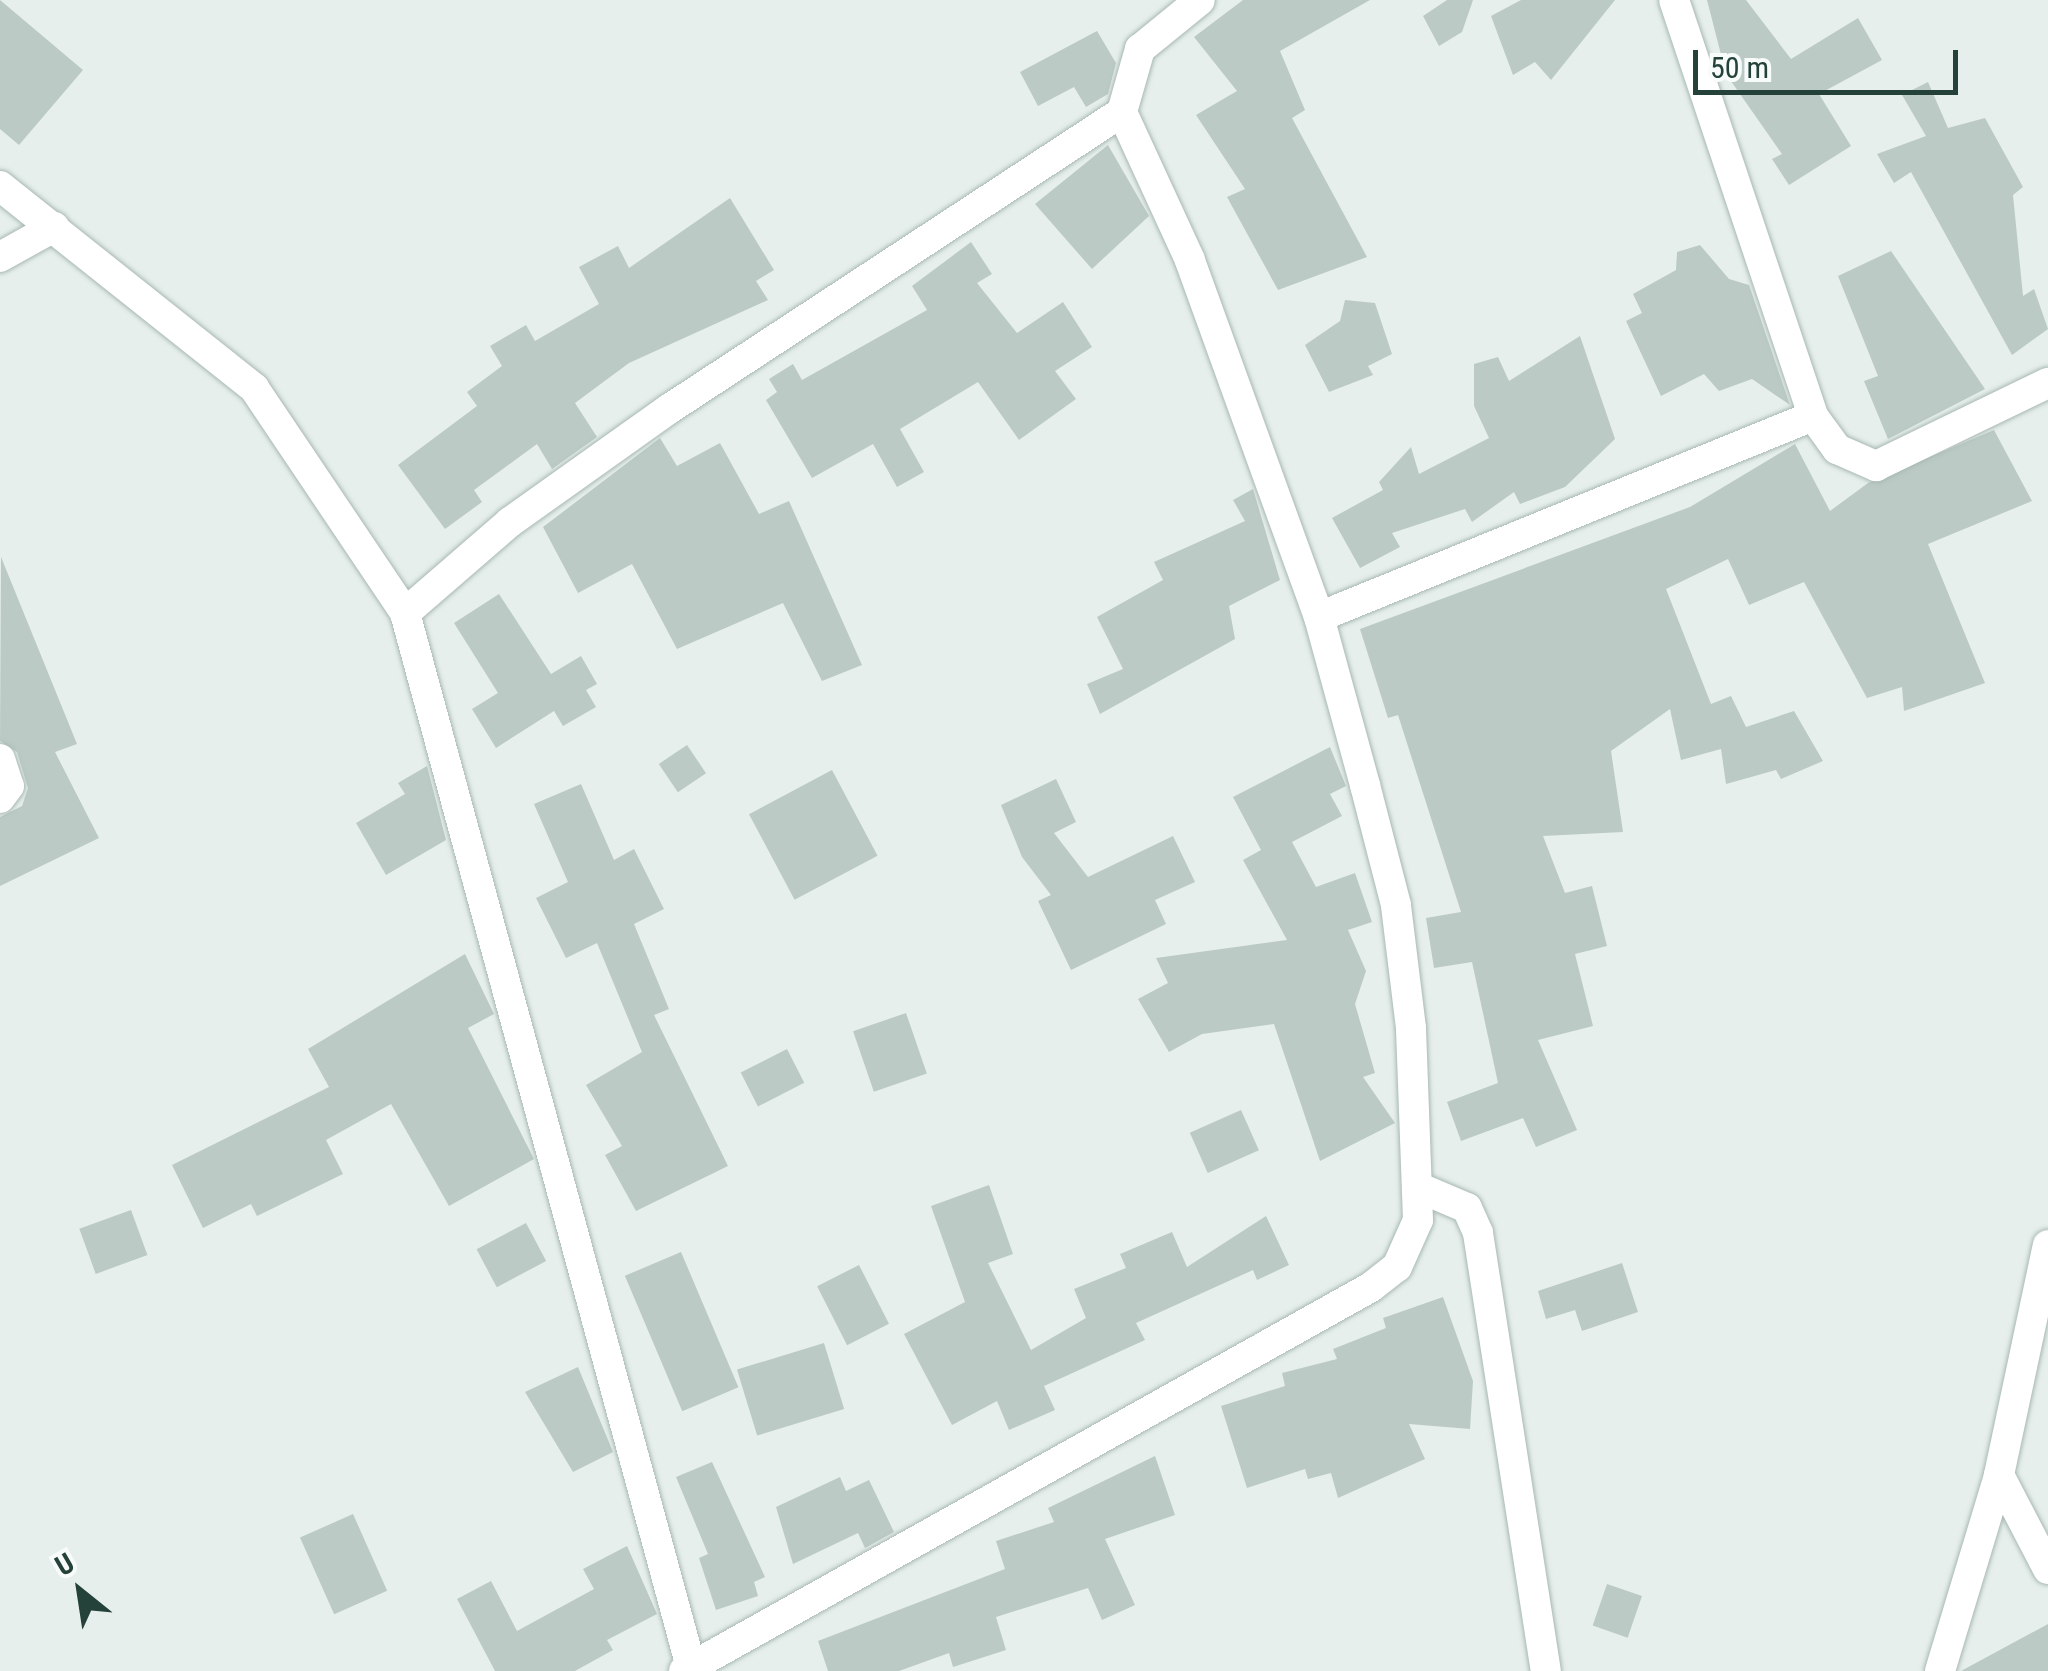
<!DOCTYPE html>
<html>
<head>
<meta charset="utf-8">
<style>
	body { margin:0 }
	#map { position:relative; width:2048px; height:1671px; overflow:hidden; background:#e6efeb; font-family:"Roboto Condensed",sans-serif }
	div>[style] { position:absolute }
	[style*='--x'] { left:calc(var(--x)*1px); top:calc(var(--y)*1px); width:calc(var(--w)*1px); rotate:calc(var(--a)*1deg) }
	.building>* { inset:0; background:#bbcac4; transform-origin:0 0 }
	.roads { filter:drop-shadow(0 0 2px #a8b8b2) drop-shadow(0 0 2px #a8b8b2) }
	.minor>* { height:30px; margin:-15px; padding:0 15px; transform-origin:15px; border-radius:15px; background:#fff }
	span { translate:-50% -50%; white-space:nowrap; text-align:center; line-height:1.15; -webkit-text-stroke:9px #f7fbf9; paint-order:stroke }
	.north { position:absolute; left:30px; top:1541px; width:100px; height:100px; -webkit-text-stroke:8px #f7fbf9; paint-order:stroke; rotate:330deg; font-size:28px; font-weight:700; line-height:40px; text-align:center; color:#24423a }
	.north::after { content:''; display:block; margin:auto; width:35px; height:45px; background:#24423a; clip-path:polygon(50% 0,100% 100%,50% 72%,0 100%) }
	.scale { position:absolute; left:1693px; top:50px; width:265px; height:45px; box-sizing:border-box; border:5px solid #24423a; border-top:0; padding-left:12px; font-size:30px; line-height:35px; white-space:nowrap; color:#24423a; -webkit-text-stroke:8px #f7fbf9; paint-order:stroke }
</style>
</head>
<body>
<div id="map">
	<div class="building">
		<i style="clip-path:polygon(0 0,83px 70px,19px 145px,0 129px)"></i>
		<i style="clip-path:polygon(1243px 0,1370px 0,1280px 51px,1305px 110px,1292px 118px,1367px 257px,1278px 290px,1227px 197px,1245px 189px,1196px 115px,1237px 91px,1194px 37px)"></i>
		<i style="clip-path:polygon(1447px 0,1473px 0,1462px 32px,1439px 46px,1423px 16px)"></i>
		<i style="clip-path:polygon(1521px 0,1615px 0,1551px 80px,1535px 62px,1513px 75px,1491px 16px)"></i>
		<i style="clip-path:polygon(1707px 0,1746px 0,1791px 59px,1858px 18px,1882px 60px,1819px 94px,1851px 146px,1789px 185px,1772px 159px,1782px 154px,1726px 74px)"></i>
		<i style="clip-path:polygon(1097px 31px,1116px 63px,1108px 94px,1086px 107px,1074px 87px,1038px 106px,1020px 72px)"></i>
		<i style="clip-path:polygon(1928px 82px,1948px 128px,1985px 118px,2023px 187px,2013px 195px,2023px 296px,2034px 289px,2048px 329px,2012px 355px,1911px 172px,1894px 183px,1877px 154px,1926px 136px,1902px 95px)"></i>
		<i style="clip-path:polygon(1108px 145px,1149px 216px,1092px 269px,1035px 204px)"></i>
		<i style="clip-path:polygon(730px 198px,774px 270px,756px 281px,768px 300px,629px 363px,575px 403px,597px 437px,552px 469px,537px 444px,474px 490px,482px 502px,445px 529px,398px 465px,477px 406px,467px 392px,502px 366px,490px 346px,526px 325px,535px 341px,599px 304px,579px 267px,618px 246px,629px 268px)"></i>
		<i style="clip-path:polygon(971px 242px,992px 274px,977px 283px,1017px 333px,1063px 302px,1092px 347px,1055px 371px,1076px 399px,1019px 440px,978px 382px,900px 429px,924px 472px,897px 487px,873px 444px,812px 478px,766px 400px,777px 392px,769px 379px,793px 364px,802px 380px,927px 310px,912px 286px)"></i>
		<i style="clip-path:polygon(1700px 245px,1729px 279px,1749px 285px,1790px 405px,1752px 379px,1719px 391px,1704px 374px,1661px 396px,1626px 321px,1642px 313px,1633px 294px,1676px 270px,1677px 252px)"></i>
		<i style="clip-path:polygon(1891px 251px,1985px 389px,1888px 439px,1864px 381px,1878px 376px,1838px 276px)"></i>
		<i style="clip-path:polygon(1345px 300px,1375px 303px,1392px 354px,1368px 366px,1373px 375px,1329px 392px,1305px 345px,1340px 321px)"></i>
		<i style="clip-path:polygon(1580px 336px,1615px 439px,1565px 487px,1520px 504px,1514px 492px,1472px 522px,1465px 509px,1392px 533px,1400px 547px,1360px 568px,1332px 518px,1383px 490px,1379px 482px,1411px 447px,1419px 474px,1489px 438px,1474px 406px,1474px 364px,1498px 357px,1509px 381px)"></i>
		<i style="clip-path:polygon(1994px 430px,2032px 501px,1928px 544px,1985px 683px,1904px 711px,1902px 687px,1867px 698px,1804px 582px,1749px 605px,1728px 559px,1666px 589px,1711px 704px,1731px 696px,1746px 727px,1794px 711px,1823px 761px,1781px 779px,1776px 770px,1726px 784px,1721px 749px,1681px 760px,1670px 709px,1611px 751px,1623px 832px,1543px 836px,1565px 893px,1592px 886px,1607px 946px,1575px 954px,1593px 1026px,1538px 1040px,1577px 1130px,1536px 1147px,1523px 1118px,1461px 1141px,1447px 1102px,1498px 1083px,1472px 962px,1434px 968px,1426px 918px,1461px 912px,1398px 715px,1388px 718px,1360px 629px,1690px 507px,1795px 444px,1830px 511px,1868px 483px)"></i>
		<i style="clip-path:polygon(660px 438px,677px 466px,720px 443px,759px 514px,789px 501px,862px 665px,822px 681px,783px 603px,677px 649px,632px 564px,578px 593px,543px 527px)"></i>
		<i style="clip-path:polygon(1253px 489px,1280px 580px,1229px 606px,1235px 639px,1100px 714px,1087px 684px,1123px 669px,1097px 617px,1163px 580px,1154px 562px,1245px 521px,1233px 500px)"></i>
		<i style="clip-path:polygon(1px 557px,77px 744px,55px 752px,99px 838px,0 886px,0 817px,22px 806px,28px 788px,17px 752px,0 741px)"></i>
		<i style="clip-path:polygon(499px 594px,551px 674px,581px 656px,597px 684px,586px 690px,596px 707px,563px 726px,554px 711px,496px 748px,472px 709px,498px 693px,454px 623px)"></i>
		<i style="left:687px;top:745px;width:34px;height:34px;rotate:56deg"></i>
		<i style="clip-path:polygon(1330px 747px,1346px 786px,1330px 794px,1342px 816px,1292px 842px,1316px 887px,1355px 873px,1372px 922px,1348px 930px,1366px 971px,1355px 1004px,1375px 1073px,1363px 1077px,1395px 1123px,1320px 1161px,1274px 1024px,1202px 1034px,1169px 1052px,1138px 999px,1168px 983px,1156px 958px,1287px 940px,1243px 860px,1261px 850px,1233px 797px)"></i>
		<i style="clip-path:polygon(427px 766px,446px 840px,386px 875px,356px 823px,405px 794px,398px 783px)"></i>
		<i style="left:832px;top:770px;width:97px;height:94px;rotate:62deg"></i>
		<i style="clip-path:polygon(1056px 779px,1076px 822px,1054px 833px,1088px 877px,1173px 836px,1195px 882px,1155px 900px,1166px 924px,1071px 970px,1038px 901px,1051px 895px,1022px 857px,1001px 805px)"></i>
		<i style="clip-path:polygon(581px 784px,614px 860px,634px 849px,664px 909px,634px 924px,669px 1009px,654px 1015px,728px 1166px,636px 1211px,605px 1155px,622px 1146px,586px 1085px,642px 1052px,597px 943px,566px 958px,536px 898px,568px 882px,534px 804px)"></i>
		<i style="clip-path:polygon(465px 954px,494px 1014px,468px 1028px,534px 1159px,449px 1206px,391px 1104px,326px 1140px,343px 1174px,257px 1216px,251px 1204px,203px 1228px,172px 1165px,329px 1087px,308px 1049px)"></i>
		<i style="left:906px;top:1013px;width:64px;height:56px;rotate:71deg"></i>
		<i style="left:787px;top:1049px;width:38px;height:52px;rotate:63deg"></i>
		<i style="left:1241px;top:1110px;width:44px;height:56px;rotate:66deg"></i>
		<i style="clip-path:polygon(989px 1185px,1013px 1254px,988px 1263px,1031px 1350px,1086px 1318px,1074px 1289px,1126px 1268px,1120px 1254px,1172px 1232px,1187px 1267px,1266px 1216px,1289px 1265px,1257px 1280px,1253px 1270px,1136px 1323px,1145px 1340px,1044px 1386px,1055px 1410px,1009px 1430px,997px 1401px,952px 1425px,904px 1334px,965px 1302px,931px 1206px)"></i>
		<i style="left:131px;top:1210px;width:48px;height:55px;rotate:70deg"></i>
		<i style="left:526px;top:1223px;width:43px;height:56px;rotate:62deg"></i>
		<i style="left:681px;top:1252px;width:147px;height:61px;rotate:67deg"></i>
		<i style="clip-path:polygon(1622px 1263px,1638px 1312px,1582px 1331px,1575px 1310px,1546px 1319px,1538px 1291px)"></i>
		<i style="left:859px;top:1265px;width:66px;height:47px;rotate:63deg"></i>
		<i style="clip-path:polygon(1443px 1297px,1473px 1381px,1470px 1429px,1409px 1424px,1425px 1459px,1338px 1498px,1331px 1473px,1308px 1479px,1305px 1469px,1247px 1488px,1221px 1406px,1285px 1386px,1282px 1373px,1337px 1359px,1333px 1349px,1386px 1328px,1383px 1318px)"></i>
		<i style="left:824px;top:1343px;width:69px;height:91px;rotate:73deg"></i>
		<i style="clip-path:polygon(578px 1367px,613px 1452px,573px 1472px,525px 1392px)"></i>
		<i style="clip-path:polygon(1155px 1456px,1175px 1515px,1105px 1539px,1135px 1605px,1102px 1620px,1088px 1588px,996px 1617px,1006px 1650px,953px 1667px,949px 1653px,899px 1671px,828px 1671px,818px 1641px,1005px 1569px,996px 1541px,1054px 1522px,1048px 1508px)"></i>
		<i style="clip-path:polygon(712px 1462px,765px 1577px,754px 1582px,758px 1596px,716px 1610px,699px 1558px,708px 1554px,676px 1477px)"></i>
		<i style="clip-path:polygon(840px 1477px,846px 1491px,869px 1480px,894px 1532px,865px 1548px,858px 1533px,793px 1564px,776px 1507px)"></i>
		<i style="left:353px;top:1514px;width:84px;height:58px;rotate:66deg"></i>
		<i style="clip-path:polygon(627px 1546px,657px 1614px,607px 1640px,613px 1650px,575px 1671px,495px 1671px,457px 1599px,491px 1581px,517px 1631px,594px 1589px,583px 1569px)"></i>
		<i style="left:1607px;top:1584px;width:37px;height:44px;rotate:19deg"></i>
		<i style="clip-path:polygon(2048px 1624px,2048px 1671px,1961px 1671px)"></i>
	</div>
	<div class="roads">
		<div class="minor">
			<i style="--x:1674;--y:0;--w:439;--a:71.5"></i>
			<i style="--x:1813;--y:416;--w:41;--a:54"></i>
			<i style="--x:1837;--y:449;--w:43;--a:23.6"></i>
			<i style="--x:1876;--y:466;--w:191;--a:-25.8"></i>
			<i style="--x:0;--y:186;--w:325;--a:38.5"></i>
			<i style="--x:254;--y:388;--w:271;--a:56.1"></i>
			<i style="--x:405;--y:613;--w:139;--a:-40.9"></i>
			<i style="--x:510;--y:522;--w:195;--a:-35.4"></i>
			<i style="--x:669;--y:409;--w:542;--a:-33.25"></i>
			<i style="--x:1122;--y:112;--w:66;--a:-74.1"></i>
			<i style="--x:1140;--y:49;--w:77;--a:-39.2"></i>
			<i style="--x:0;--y:257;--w:62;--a:-29.1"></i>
			<i style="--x:405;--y:613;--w:1092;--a:74.82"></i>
			<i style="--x:1319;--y:617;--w:533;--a:-22.14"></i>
			<i style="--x:0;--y:759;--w:28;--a:72"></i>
			<i style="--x:9;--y:786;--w:15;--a:127"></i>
			<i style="--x:1420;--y:1188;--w:51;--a:23.1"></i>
			<i style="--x:1467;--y:1208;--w:27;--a:66"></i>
			<i style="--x:1478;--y:1233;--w:443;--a:81.2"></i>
			<i style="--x:1999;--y:1475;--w:106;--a:62.5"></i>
			<i style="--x:684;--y:1671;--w:787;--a:-29.2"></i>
			<i style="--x:1371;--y:1287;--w:33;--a:-38"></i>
			<i style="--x:1397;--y:1267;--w:51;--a:-65.9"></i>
			<i style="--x:1418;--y:1220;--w:192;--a:-92.1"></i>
			<i style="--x:1411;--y:1028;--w:124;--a:-97"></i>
			<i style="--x:1396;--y:905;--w:124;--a:-104.5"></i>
			<i style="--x:1365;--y:785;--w:174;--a:-105.3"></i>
			<i style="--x:1319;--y:617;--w:380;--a:-109.9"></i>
			<i style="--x:1190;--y:260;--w:163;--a:-114.7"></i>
			<i style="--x:1940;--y:1671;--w:205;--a:-73.2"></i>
			<i style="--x:1999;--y:1475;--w:235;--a:-78"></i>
		</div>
	</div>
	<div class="north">U</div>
	<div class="scale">50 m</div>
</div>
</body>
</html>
